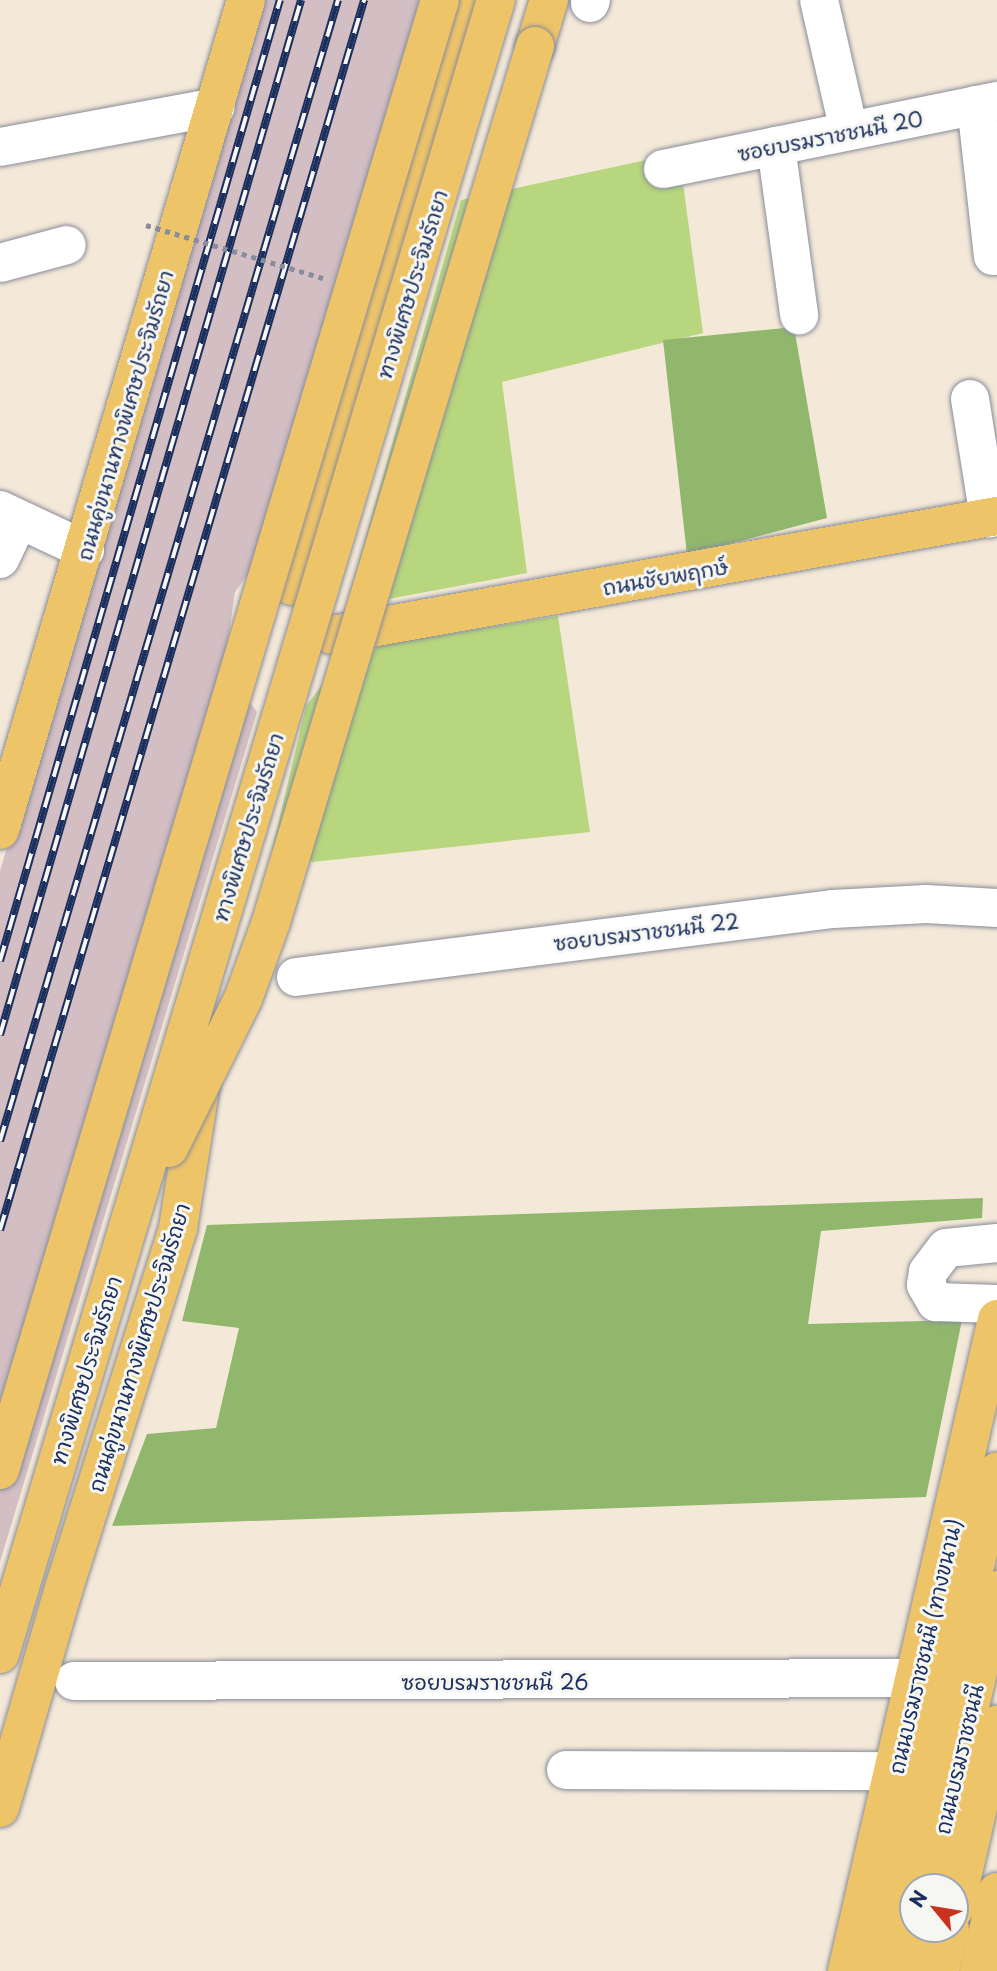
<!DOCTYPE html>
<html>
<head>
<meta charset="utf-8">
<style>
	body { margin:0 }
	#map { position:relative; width:997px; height:1971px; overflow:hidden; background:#f4e9d8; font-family:"Playpen Sans","Playpen Sans Thai",sans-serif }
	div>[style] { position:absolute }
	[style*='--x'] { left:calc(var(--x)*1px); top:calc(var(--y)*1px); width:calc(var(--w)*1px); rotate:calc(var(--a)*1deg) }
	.industrial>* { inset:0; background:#d2bec3 }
	.green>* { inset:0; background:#b7d67d }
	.forest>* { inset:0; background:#91b76c }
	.roads { filter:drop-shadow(0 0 2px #888c9b) drop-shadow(0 0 2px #888c9b) }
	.minor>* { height:38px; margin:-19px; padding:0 19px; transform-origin:19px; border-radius:19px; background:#fff }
	.major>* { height:38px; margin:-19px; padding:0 19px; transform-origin:19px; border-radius:19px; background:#eec469 }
	.highway>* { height:38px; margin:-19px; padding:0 19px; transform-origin:19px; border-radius:19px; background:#eec469 }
	.rail>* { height:8px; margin-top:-4px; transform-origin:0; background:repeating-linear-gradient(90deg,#f6f6f2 0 16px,#1b2f5e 0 32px); box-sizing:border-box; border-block:2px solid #1b2f5e }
	.path-bridge>* { height:4.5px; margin-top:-2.25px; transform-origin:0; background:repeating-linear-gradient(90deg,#888c9b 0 5px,transparent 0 10px) }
	.bridges { filter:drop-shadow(0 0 2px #888c9b) drop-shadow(0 0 2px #888c9b) }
	.highway-bridge>* { height:38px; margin:-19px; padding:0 19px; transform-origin:19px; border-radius:19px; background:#eec469 }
	span { translate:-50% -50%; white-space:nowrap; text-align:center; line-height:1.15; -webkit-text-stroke:6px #f6f6f2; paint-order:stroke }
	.street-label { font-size:21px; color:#1b2f5e }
	.north { position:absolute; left:899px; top:1873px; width:70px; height:70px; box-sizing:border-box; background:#f6f6f2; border:2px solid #9ea6b7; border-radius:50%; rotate:300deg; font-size:19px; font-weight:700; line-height:28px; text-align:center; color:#1b2f5e }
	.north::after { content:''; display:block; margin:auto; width:24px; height:32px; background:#c8321e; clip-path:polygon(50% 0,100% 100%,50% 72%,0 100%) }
</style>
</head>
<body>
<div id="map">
	<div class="industrial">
		<i style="clip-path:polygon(261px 0,453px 0,257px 562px,235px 592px,224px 668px,257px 712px,0 1562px,0 871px)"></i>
	</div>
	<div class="green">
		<i style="clip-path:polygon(679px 153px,703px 333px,502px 382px,527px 573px,346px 607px,461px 200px)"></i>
		<i style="clip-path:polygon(558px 616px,590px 832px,312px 862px,272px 850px,306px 706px,322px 685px,381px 645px)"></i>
	</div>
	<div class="forest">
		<i style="clip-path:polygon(794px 327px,827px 518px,687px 555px,663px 340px)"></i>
		<i style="clip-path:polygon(983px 1198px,982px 1218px,821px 1231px,808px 1324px,962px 1320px,926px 1497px,112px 1526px,147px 1434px,216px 1428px,239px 1328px,182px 1321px,207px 1225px)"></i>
	</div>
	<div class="roads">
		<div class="minor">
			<i style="--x:819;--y:0;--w:134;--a:77.1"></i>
			<i style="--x:590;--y:3;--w:3;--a:-72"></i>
			<i style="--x:976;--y:105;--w:152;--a:83.6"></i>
			<i style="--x:776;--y:146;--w:171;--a:82.2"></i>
			<i style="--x:0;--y:147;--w:219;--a:-10.5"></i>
			<i style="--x:663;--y:169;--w:341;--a:-11.5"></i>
			<i style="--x:0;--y:263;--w:69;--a:-15"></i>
			<i style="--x:970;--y:399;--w:121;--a:80.9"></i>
			<i style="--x:0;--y:510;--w:94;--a:25.2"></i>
			<i style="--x:0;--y:559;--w:44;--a:-64.6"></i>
			<i style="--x:296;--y:977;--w:541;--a:-7.22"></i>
			<i style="--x:833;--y:909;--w:93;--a:-3.1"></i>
			<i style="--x:926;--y:904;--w:71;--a:3.2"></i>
			<i style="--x:997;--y:1243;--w:51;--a:174.4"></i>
			<i style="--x:946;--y:1248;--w:30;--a:127"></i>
			<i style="--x:928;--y:1272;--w:13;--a:99"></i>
			<i style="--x:926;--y:1285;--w:20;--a:60"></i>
			<i style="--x:936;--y:1302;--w:61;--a:1.9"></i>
			<i style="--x:74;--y:1681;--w:843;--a:-0.2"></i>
			<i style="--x:566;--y:1770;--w:329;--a:0.2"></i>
		</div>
		<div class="major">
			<i style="--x:292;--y:586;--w:610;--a:-73.82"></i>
			<i style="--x:332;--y:635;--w:676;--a:-10.15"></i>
			<i style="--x:0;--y:830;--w:866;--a:-73.49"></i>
			<i style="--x:0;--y:1808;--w:229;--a:-73.8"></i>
			<i style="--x:64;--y:1588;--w:378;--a:-72.4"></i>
			<i style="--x:178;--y:1228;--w:141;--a:-81"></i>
			<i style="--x:928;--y:1887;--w:305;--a:-76.9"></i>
			<i style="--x:955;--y:1908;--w:188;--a:-77.1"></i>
			<i style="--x:847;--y:1971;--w:669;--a:-77.04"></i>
			<i style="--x:880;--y:1971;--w:513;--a:-76.8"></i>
			<i style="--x:909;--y:1971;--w:43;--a:-76.6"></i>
			<i style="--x:940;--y:1971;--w:43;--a:-76.6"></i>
			<i style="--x:979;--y:1971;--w:81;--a:-77.2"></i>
		</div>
		<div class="highway">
			<i style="--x:535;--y:46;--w:48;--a:-73.1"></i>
		</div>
	</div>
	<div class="rail">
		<i style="--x:0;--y:961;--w:1001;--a:-73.76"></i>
		<i style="--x:0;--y:1035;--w:1078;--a:-73.78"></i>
		<i style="--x:0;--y:1141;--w:1190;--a:-73.5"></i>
		<i style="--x:0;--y:1230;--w:1283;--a:-73.51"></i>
	</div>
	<div class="path-bridge">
		<i style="--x:146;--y:225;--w:185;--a:16.7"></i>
	</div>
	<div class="bridges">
		<div class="highway-bridge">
			<i style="--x:169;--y:1148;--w:166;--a:-63.6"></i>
			<i style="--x:243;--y:999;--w:82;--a:-70"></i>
			<i style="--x:271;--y:922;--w:915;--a:-73.23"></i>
			<i style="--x:0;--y:1470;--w:1534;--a:-73.34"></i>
			<i style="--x:0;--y:1654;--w:1727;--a:-73.31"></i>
		</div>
	</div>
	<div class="street-label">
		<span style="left:830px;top:135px;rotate:-11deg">ซอยบรมราชชนนี 20</span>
		<span style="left:411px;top:284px;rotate:-73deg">ทางพิเศษประจิมรัถยา</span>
		<span style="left:124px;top:415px;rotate:-74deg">ถนนคู่ขนานทางพิเศษประจิมรัถยา</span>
		<span style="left:665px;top:576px;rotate:-10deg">ถนนชัยพฤกษ์</span>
		<span style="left:247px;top:827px;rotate:-73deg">ทางพิเศษประจิมรัถยา</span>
		<span style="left:646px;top:931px;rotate:-7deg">ซอยบรมราชชนนี 22</span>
		<span style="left:138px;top:1347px;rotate:-73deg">ถนนคู่ขนานทางพิเศษประจิมรัถยา</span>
		<span style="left:85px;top:1370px;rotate:-73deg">ทางพิเศษประจิมรัถยา</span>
		<span style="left:924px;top:1646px;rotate:-77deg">ถนนบรมราชชนนี (ทางขนาน)</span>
		<span style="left:495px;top:1681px">ซอยบรมราชชนนี 26</span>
		<span style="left:958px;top:1759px;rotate:-77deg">ถนนบรมราชชนนี</span>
	</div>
	<div class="north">N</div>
</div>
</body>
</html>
